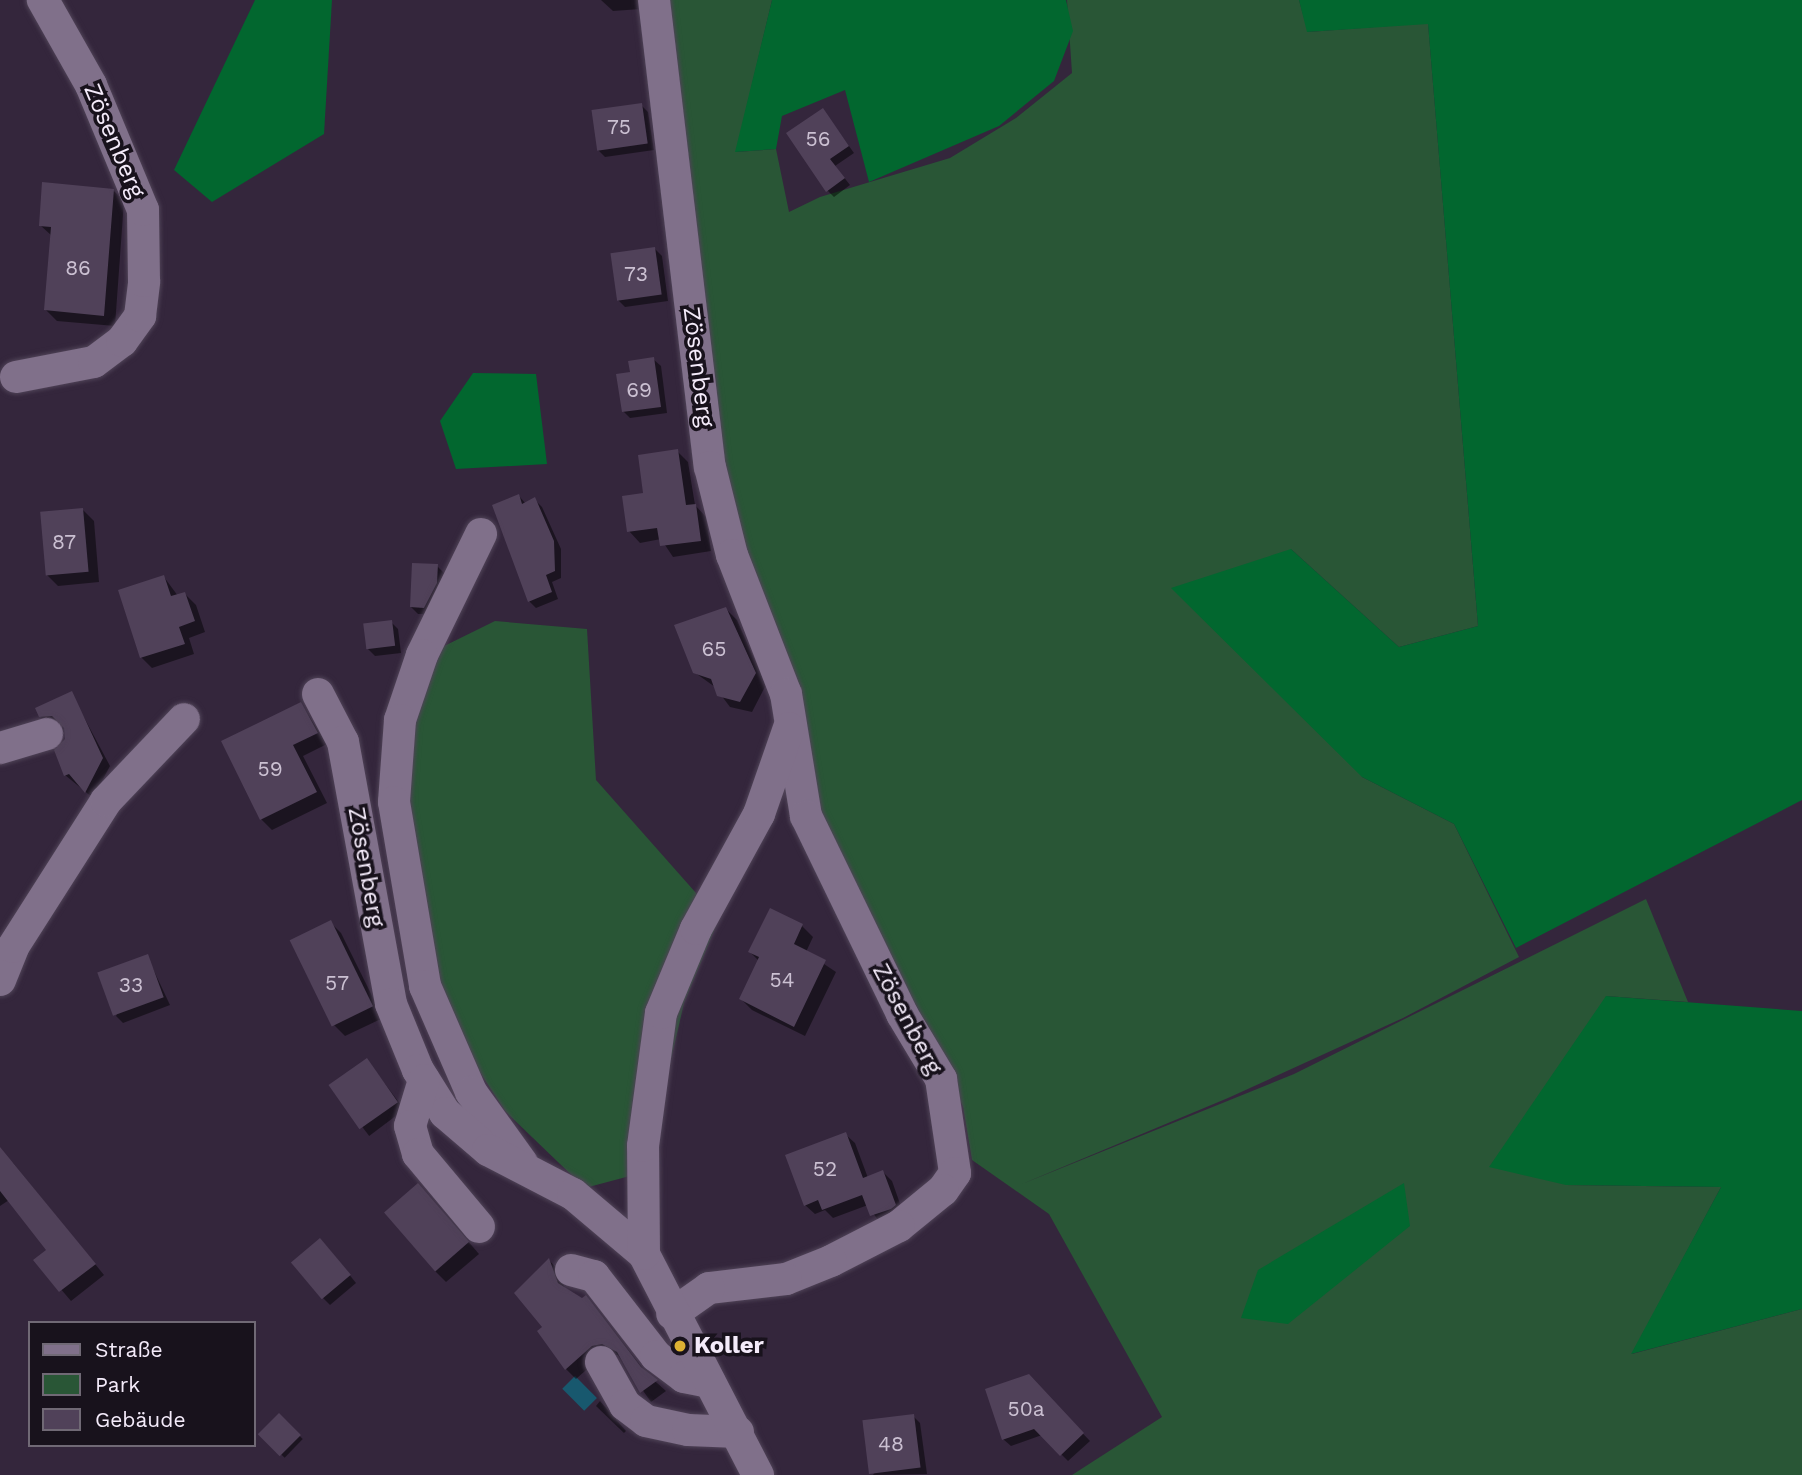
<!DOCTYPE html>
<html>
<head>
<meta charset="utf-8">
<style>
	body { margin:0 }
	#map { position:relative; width:1802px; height:1475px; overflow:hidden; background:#34263c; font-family:"Work Sans",sans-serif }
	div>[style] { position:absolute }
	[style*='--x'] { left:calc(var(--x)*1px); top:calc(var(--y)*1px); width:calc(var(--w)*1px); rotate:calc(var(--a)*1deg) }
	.green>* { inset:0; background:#295636 }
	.forest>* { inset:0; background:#02672f }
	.water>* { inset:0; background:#18586e; transform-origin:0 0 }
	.shadow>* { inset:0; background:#0007; transform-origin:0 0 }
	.building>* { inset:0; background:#504159; transform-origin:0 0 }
	.roads { filter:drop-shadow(0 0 2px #4f4357) drop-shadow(0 0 2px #4f4357) }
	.minor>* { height:32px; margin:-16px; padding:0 16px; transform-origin:16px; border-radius:16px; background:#80708a }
	.dots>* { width:19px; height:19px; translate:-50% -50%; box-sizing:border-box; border:4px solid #18121c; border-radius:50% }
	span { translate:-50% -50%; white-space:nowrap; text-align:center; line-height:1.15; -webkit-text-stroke:7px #18121c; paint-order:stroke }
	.number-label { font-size:21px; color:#cbc0d2 }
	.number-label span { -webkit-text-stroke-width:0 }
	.street-label { font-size:24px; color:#f4ebfa }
	.poi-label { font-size:24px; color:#f4ebfa; font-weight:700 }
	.left { translate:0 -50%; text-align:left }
	.legend { position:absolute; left:28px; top:1321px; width:228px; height:126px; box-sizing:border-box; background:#18121c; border:2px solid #706975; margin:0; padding:9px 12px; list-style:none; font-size:21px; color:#f4ebfa }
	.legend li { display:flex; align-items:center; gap:14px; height:35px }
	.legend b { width:35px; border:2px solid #706975 }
</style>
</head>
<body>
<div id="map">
	<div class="green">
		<i style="clip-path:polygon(666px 0,772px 0,736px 152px,776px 149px,789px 212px,820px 197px,950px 158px,1016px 118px,1072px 73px,1067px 0,1299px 0,1308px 32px,1428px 23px,1478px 626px,1399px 647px,1291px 549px,1362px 777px,1454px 824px,1519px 957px,1403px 1018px,1228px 1098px,1022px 1184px,1294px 1074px,1646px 899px,1688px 1002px,1606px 996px,1566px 1185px,1721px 1187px,1632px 1354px,1802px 1309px,1802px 1475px,1072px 1475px,1162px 1417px,1049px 1214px,972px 1160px,963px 1107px,950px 1077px,817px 816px,723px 488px)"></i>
		<i style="clip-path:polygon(495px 621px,587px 629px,596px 780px,719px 919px,684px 1003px,661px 1103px,656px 1169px,585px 1188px,505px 1111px,470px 1057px,440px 985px,405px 833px,405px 751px,434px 651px)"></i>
	</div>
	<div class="forest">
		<i style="clip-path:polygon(255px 0,332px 0,324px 134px,212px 202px,174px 170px)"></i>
		<i style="clip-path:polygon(772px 0,1066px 0,1073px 31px,1054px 81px,999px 126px,869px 182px,845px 90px,782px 116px,776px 149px,735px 152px)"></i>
		<i style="clip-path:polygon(1299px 0,1802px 0,1802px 800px,1516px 948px,1454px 824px,1362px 777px,1171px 588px,1291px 549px,1399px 647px,1478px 626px,1428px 24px,1307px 32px)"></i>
		<i style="clip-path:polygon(473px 373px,536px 374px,547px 464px,456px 469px,440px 421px)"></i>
		<i style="clip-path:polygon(1606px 996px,1802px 1011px,1802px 1309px,1631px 1354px,1721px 1187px,1566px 1185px,1489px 1167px)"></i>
		<i style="clip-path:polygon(1404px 1183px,1410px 1226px,1288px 1324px,1241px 1318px,1258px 1270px)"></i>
	</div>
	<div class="water">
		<i style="left:575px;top:1376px;width:31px;height:18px;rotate:45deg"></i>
	</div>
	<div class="shadow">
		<i style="clip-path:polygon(601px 0,640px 0,641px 9px,613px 11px)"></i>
		<i style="clip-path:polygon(641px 105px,648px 112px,654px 150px,605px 157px,598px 150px)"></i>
		<i style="clip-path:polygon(823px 110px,854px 153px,835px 166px,850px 185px,834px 197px,828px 191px)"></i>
		<i style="clip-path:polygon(113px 190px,124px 201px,115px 326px,57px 321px,46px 310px,52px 236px,40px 225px)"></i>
		<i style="clip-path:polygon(655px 249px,662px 256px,668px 301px,625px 307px,618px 300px)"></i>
		<i style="clip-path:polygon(653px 359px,661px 366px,667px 413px,630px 418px,623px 411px,632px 374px)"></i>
		<i style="clip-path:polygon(677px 451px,688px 462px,695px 505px,706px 517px,711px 551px,673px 557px,661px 539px,640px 543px,629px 531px)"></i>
		<i style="clip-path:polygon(519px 496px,526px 504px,535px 500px,542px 507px,561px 549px,561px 578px,552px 582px,558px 599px,536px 608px,529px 601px)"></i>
		<i style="clip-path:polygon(83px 510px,94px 521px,99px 582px,58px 586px,47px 575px)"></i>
		<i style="clip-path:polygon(437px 566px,444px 573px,443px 591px,431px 614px,418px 614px,411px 607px)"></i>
		<i style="clip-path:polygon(164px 577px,178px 596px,185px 594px,196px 605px,205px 632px,189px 638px,194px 654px,152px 668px,141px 657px)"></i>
		<i style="clip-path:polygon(726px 609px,737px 620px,766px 685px,752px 712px,730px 707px,715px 687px,694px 672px)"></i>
		<i style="clip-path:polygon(391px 622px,398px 629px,401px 653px,375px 656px,368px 649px)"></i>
		<i style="clip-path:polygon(71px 693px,110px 766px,93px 798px,65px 775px,66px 728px,61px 723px,48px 724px,40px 716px)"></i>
		<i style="clip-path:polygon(301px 704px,327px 744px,303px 756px,327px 803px,272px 830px,261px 819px,223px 742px)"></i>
		<i style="clip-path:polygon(330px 922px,341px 933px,383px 1018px,345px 1036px,334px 1025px)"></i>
		<i style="clip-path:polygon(802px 926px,813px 937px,806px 952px,836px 972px,805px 1036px,752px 1010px,741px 999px,759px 961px,750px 952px)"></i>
		<i style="clip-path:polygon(147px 956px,170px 1005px,123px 1023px,116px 1016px)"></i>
		<i style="left:367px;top:1060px;width:62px;height:44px;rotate:53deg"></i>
		<i style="clip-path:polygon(845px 1134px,855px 1143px,868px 1178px,883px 1172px,892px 1181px,904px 1215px,881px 1225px,868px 1205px,833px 1218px,825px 1210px,815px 1214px,805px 1205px)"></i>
		<i style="clip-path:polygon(0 1156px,13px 1163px,104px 1275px,71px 1301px,36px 1260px,49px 1250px,9px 1200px,0 1206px)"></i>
		<i style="clip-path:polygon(429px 1196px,479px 1254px,446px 1282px,435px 1271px)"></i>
		<i style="clip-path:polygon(327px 1247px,356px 1283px,330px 1305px,323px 1298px)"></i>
		<i style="clip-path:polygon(549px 1260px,558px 1270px,565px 1289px,595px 1308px,647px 1374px,666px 1391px,651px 1402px,618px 1355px,603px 1355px,576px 1379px,566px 1369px,539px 1331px,545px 1327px)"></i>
		<i style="clip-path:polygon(1028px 1376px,1090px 1441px,1068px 1461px,1042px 1435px,1011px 1446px,1003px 1439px)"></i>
		<i style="clip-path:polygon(600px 1401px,626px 1431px,624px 1433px,596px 1406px)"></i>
		<i style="left:279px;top:1416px;width:33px;height:26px;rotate:44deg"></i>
		<i style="clip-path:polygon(913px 1416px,920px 1423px,927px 1474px,873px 1475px)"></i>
	</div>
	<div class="building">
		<i style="left:642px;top:103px;width:41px;height:51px;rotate:82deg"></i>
		<i style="clip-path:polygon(823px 108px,849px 146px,830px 159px,845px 178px,826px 192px,786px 133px)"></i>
		<i style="clip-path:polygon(42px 182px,114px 189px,104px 316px,44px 310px,51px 227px,39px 226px)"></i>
		<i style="left:655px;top:247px;width:48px;height:45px;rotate:82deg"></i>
		<i style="clip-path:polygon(654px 357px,661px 407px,622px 412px,616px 374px,630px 372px,628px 361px)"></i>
		<i style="clip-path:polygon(678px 449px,686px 505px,696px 504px,701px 541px,660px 546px,657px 528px,627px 532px,622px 496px,643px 493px,638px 455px)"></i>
		<i style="clip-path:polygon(519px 494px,522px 504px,535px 497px,554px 541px,555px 571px,546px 575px,552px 592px,528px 602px,492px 505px)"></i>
		<i style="left:83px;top:508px;width:64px;height:43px;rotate:85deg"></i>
		<i style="clip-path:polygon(412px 563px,438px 564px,437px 583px,424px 608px,410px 607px)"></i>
		<i style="clip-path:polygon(164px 575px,171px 596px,185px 592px,195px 621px,179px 627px,185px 644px,140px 658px,118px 590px)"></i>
		<i style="clip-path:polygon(726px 607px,756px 673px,740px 702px,717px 696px,711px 679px,693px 673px,674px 625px)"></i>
		<i style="left:392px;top:620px;width:26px;height:29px;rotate:83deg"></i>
		<i style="clip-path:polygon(72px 691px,103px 758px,85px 793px,69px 774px,64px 776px,54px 750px,65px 739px,64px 728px,52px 716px,39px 717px,35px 708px)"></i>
		<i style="clip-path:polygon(301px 702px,318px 733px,293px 745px,317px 792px,260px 820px,221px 741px)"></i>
		<i style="clip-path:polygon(770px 908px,803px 924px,794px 944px,826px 960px,794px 1027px,739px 999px,759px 957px,748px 952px)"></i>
		<i style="left:331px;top:920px;width:96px;height:46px;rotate:64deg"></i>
		<i style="left:148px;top:954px;width:46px;height:54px;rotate:70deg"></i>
		<i style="left:367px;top:1058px;width:54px;height:47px;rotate:55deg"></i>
		<i style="clip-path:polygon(846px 1132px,863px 1178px,883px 1170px,896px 1205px,891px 1209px,870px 1216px,862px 1195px,822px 1210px,818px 1200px,804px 1206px,785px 1155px)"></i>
		<i style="clip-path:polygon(0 1147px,96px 1264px,59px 1292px,33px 1260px,46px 1250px,0 1191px)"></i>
		<i style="left:418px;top:1183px;width:78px;height:45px;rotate:49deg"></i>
		<i style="left:320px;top:1238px;width:48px;height:38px;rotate:50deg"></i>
		<i style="clip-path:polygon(549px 1258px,558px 1283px,582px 1298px,586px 1295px,641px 1367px,658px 1380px,640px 1393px,617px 1352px,602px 1344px,592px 1346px,565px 1370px,537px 1331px,542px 1327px,514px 1293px)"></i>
		<i style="clip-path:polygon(1029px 1374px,1084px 1433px,1060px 1456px,1034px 1429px,1002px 1440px,985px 1389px)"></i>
		<i style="left:279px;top:1413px;width:31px;height:30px;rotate:45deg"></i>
		<i style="left:914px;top:1414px;width:54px;height:52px;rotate:83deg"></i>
	</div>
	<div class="roads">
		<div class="minor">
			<i style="--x:654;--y:0;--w:470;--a:83.2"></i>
			<i style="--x:710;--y:467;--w:91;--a:76"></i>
			<i style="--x:732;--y:555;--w:149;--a:68.8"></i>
			<i style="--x:786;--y:694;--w:124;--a:80.7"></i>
			<i style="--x:806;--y:816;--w:220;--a:64.1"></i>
			<i style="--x:902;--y:1014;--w:76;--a:59"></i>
			<i style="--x:941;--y:1079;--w:95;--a:81.5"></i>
			<i style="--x:955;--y:1173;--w:21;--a:125"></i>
			<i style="--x:943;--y:1190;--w:57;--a:140.7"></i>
			<i style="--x:899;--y:1226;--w:76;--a:152.8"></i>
			<i style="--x:831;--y:1261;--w:48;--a:158.2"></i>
			<i style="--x:786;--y:1279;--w:78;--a:173.3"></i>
			<i style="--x:709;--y:1288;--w:45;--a:144.9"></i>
			<i style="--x:16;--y:377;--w:79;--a:-10.9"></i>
			<i style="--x:94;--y:362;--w:35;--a:-37"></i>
			<i style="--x:122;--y:341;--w:31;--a:-54"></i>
			<i style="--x:140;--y:316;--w:35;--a:-83"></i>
			<i style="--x:144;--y:281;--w:71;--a:-90.8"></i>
			<i style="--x:143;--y:210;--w:135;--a:-112.6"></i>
			<i style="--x:91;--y:85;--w:98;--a:-119.5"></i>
			<i style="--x:481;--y:534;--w:135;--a:116"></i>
			<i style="--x:422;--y:655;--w:69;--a:108.7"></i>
			<i style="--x:400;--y:720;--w:82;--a:94.2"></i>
			<i style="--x:394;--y:802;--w:187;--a:80.4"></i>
			<i style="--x:425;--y:986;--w:116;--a:66.5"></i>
			<i style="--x:471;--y:1092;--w:87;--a:54.3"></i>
			<i style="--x:318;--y:694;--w:54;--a:62.5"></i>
			<i style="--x:343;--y:742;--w:266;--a:79.6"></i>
			<i style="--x:391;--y:1004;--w:71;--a:67.8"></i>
			<i style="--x:418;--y:1070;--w:51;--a:57.9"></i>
			<i style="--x:445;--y:1113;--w:57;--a:40.7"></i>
			<i style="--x:488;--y:1150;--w:96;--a:27.4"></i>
			<i style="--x:573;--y:1194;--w:93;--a:40.2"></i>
			<i style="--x:0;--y:748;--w:49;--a:-16.6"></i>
			<i style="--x:0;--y:980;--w:35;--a:-68"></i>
			<i style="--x:13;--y:947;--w:173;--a:-57.5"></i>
			<i style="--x:106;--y:801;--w:113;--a:-46.4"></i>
			<i style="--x:424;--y:1080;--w:48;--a:106.9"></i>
			<i style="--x:410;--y:1126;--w:29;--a:74"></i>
			<i style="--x:418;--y:1154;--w:95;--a:50.1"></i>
			<i style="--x:571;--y:1270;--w:24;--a:15"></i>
			<i style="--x:594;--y:1276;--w:101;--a:52.2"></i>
			<i style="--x:656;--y:1356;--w:35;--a:37"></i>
			<i style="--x:684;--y:1377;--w:26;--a:11"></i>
			<i style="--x:601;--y:1362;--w:49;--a:60.8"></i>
			<i style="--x:625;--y:1405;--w:26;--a:37"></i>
			<i style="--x:646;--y:1421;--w:43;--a:12.1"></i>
			<i style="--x:688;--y:1430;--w:50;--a:2.3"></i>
			<i style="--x:758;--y:1475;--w:249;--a:-117.3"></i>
			<i style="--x:644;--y:1254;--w:108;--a:-90.5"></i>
			<i style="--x:643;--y:1146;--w:134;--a:-82.3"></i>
			<i style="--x:661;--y:1013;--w:91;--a:-67.4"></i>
			<i style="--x:696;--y:929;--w:131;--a:-61.3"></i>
			<i style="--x:759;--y:814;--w:91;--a:-70.8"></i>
		</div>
	</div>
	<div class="dots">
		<i style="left:680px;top:1346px;background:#ddb133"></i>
	</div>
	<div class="number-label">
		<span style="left:619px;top:127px">75</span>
		<span style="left:818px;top:139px">56</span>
		<span style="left:78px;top:268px">86</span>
		<span style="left:636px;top:274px">73</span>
		<span style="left:639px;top:390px">69</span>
		<span style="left:64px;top:542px">87</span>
		<span style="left:714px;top:649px">65</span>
		<span style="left:270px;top:769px">59</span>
		<span style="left:782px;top:980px">54</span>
		<span style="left:337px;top:983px">57</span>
		<span style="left:131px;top:985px">33</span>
		<span style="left:825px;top:1169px">52</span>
		<span style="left:1026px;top:1409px">50a</span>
		<span style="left:891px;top:1444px">48</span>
	</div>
	<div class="street-label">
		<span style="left:114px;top:141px;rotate:67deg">Zösenberg</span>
		<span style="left:698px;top:367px;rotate:83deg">Zösenberg</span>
		<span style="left:366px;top:867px;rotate:80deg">Zösenberg</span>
		<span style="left:907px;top:1019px;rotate:62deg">Zösenberg</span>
	</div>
	<div class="poi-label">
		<span class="left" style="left:694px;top:1346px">Koller</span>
	</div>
	<ul class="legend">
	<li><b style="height:9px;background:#80708a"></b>Straße</li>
	<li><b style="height:19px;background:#295636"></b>Park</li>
	<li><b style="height:19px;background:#504159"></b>Gebäude</li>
	</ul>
</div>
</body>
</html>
